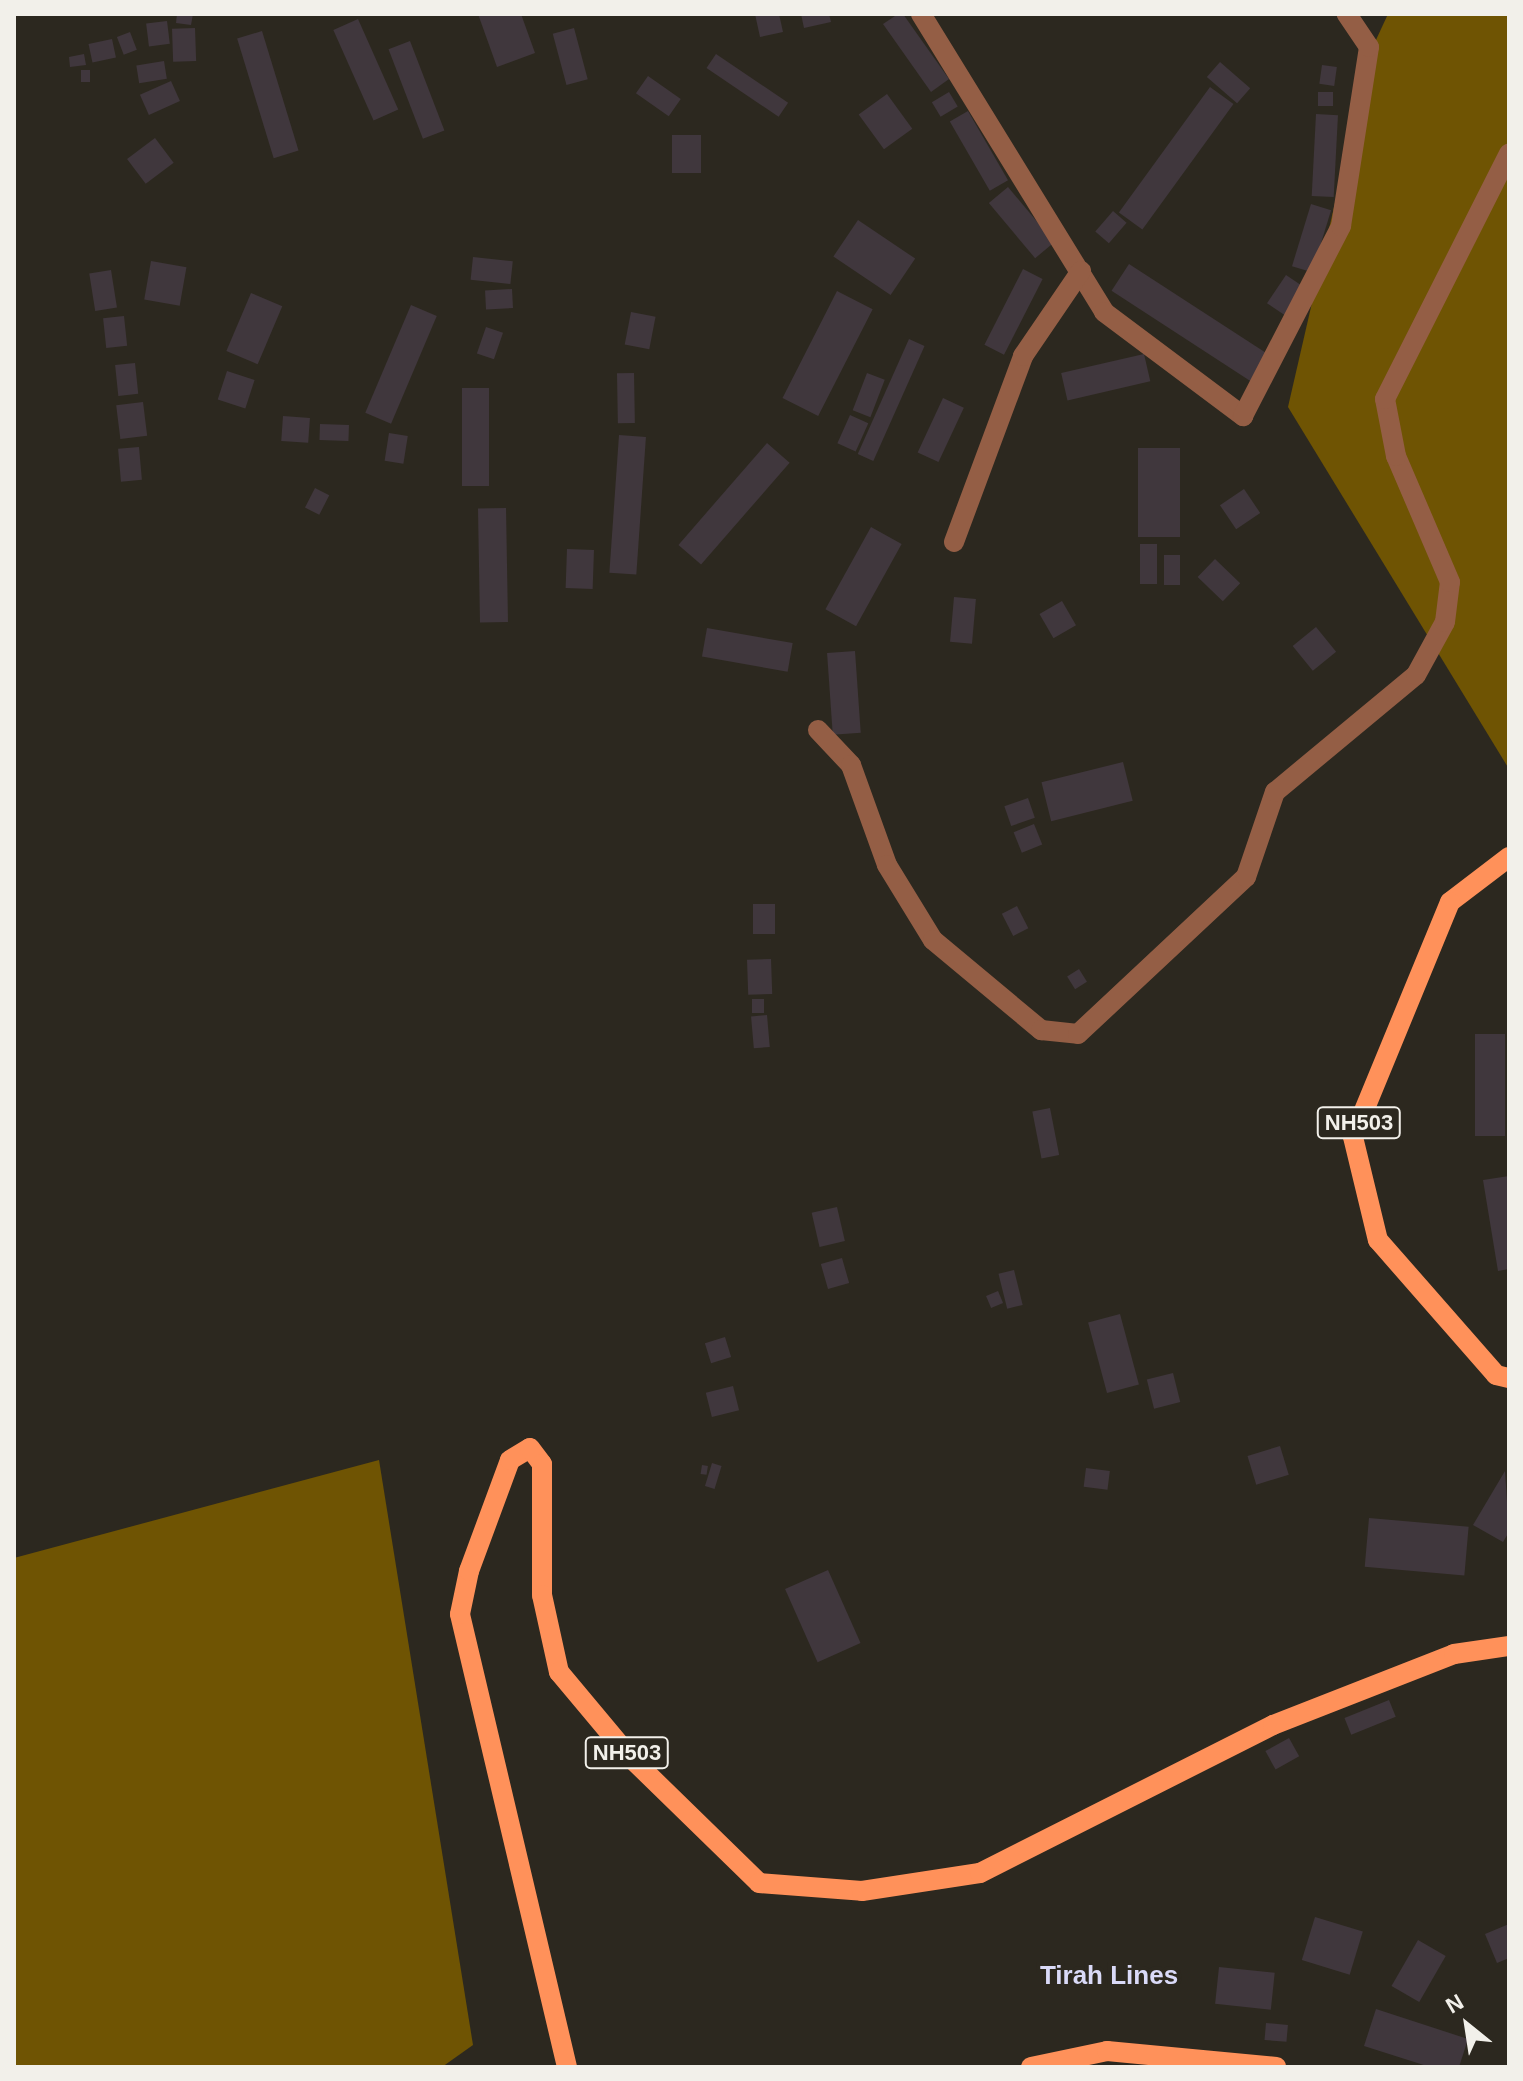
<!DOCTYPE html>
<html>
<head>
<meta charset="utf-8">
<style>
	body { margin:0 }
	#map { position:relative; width:1523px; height:2081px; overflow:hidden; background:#2c281f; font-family:Arial,sans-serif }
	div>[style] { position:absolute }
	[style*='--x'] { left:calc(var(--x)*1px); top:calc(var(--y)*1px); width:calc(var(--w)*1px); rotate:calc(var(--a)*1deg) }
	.forest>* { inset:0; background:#6f5403 }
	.building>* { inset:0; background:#40373d; transform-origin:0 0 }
	.minor>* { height:20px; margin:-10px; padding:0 10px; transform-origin:10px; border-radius:10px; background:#945e45 }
	.major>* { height:20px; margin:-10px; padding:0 10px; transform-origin:10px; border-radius:10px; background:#ff915a }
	span { translate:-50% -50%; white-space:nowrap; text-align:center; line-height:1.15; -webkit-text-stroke:8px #2c281f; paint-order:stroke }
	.shield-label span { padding:2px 6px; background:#2c281f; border:2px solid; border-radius:6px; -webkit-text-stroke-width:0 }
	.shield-label { font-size:22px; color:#f2f0ea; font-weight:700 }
	.neighbourhood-label { font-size:26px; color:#dadaf8; font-weight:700 }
	.frame { position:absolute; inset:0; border:16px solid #f2f0ea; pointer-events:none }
	.north { position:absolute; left:1427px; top:1985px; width:80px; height:80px; -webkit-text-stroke:6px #2c281f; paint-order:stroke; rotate:330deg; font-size:22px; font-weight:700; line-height:32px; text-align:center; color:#f2f0ea }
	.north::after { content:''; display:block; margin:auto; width:28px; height:36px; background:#f2f0ea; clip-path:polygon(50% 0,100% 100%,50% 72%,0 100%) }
</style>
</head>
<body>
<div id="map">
	<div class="forest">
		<i style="clip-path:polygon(1388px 14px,1509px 14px,1509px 769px,1288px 407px,1369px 55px)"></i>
		<i style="clip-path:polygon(379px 1460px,473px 2045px,442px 2067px,14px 2067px,14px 1558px)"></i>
	</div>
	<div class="building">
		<i style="clip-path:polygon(177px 14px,193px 14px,191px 25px,176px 23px)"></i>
		<i style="clip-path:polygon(478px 14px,521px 14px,535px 53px,497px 67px)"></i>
		<i style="clip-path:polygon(755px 14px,779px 14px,783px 32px,760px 37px)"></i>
		<i style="clip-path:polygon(801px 14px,829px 14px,831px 22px,804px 28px)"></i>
		<i style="clip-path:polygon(898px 14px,903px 14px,949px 79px,931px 92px,883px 24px)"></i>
		<i style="left:358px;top:19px;width:99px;height:27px;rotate:66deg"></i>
		<i style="left:167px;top:21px;width:23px;height:21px;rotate:83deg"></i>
		<i style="left:195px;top:28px;width:33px;height:23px;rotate:88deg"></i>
		<i style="left:574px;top:28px;width:53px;height:22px;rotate:75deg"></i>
		<i style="left:262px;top:31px;width:125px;height:26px;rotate:73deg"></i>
		<i style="left:130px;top:32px;width:19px;height:14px;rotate:69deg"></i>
		<i style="left:112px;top:39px;width:19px;height:24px;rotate:78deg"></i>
		<i style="left:410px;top:41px;width:96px;height:23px;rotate:69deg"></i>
		<i style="clip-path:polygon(84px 54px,86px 65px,70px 67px,69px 57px)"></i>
		<i style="left:716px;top:54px;width:87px;height:17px;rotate:34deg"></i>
		<i style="left:164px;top:61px;width:18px;height:28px;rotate:81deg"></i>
		<i style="left:1220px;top:62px;width:40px;height:20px;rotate:41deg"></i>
		<i style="left:1322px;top:65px;width:15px;height:19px;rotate:8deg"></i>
		<i style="left:81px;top:70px;width:9px;height:12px"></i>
		<i style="left:648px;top:76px;width:40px;height:21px;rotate:35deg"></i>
		<i style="left:171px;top:81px;width:22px;height:34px;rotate:66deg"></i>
		<i style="left:1210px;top:87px;width:29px;height:155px;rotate:36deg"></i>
		<i style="left:949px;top:92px;width:17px;height:20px;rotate:59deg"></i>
		<i style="left:1318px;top:92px;width:15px;height:14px"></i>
		<i style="left:887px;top:94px;width:43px;height:35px;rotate:54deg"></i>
		<i style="left:968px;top:111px;width:80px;height:21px;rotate:60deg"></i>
		<i style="left:1316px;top:114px;width:22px;height:82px;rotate:3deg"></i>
		<i style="left:672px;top:135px;width:29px;height:38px"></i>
		<i style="left:155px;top:138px;width:31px;height:35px;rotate:53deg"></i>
		<i style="left:1008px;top:187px;width:72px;height:25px;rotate:50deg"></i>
		<i style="left:1311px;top:204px;width:21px;height:65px;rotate:17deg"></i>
		<i style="left:1113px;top:211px;width:18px;height:27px;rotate:41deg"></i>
		<i style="left:858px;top:220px;width:69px;height:44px;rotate:34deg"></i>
		<i style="left:473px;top:257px;width:40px;height:23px;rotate:6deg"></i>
		<i style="left:151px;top:261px;width:36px;height:39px;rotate:10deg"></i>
		<i style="left:1129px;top:264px;width:170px;height:32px;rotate:33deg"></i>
		<i style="left:1023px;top:269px;width:22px;height:85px;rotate:27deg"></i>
		<i style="left:111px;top:270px;width:38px;height:22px;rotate:81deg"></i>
		<i style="left:1286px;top:275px;width:22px;height:34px;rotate:34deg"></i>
		<i style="left:512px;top:289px;width:19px;height:27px;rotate:87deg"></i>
		<i style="left:837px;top:291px;width:40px;height:120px;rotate:27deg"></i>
		<i style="left:251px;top:293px;width:34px;height:63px;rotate:23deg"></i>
		<i style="left:411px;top:305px;width:28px;height:117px;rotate:23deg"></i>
		<i style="left:631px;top:312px;width:25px;height:33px;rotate:11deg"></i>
		<i style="left:124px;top:316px;width:30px;height:21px;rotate:84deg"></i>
		<i style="left:486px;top:327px;width:18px;height:28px;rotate:19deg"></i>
		<i style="left:909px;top:339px;width:17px;height:126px;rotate:24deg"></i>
		<i style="left:1144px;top:354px;width:28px;height:85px;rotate:77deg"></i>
		<i style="left:135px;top:363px;width:31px;height:20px;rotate:84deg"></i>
		<i style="left:227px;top:371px;width:29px;height:30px;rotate:18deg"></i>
		<i style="left:634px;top:373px;width:50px;height:17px;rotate:89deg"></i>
		<i style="left:867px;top:373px;width:19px;height:40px;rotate:21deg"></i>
		<i style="left:462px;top:388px;width:27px;height:98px"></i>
		<i style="left:943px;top:398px;width:23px;height:60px;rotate:25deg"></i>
		<i style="left:143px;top:402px;width:34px;height:27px;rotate:83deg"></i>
		<i style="left:850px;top:415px;width:20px;height:31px;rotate:24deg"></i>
		<i style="left:283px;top:416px;width:27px;height:25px;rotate:4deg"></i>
		<i style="left:320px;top:424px;width:29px;height:16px;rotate:2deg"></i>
		<i style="left:389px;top:433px;width:19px;height:28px;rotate:9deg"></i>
		<i style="left:619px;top:435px;width:27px;height:138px;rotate:4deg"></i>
		<i style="left:767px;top:443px;width:30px;height:135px;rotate:41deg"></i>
		<i style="left:139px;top:447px;width:33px;height:21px;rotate:85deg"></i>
		<i style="left:1180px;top:448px;width:89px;height:42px;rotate:90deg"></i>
		<i style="left:315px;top:488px;width:16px;height:22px;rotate:27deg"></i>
		<i style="left:1244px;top:489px;width:29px;height:29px;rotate:56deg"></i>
		<i style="left:506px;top:508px;width:114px;height:28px;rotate:89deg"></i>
		<i style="left:871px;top:527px;width:35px;height:94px;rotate:29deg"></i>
		<i style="left:1140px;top:544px;width:17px;height:40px"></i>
		<i style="left:567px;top:549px;width:27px;height:39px;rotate:2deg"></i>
		<i style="left:1164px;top:555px;width:16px;height:30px"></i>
		<i style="left:1215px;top:559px;width:35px;height:25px;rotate:44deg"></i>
		<i style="left:954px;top:597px;width:22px;height:45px;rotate:5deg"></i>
		<i style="left:1062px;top:601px;width:28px;height:26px;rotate:60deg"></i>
		<i style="left:1316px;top:627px;width:32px;height:30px;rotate:51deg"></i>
		<i style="left:707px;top:628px;width:87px;height:29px;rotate:10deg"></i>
		<i style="left:855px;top:651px;width:82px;height:28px;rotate:86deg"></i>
		<i style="left:1123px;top:762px;width:40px;height:84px;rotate:76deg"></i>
		<i style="left:1028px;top:798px;width:21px;height:25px;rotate:71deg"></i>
		<i style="left:1034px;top:824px;width:22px;height:22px;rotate:68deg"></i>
		<i style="left:753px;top:904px;width:22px;height:30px"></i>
		<i style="left:1017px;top:906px;width:25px;height:17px;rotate:63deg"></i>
		<i style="left:771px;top:959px;width:35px;height:24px;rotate:88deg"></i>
		<i style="left:1079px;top:969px;width:15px;height:14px;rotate:58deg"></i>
		<i style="left:752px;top:999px;width:12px;height:14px"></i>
		<i style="left:767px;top:1015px;width:32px;height:16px;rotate:85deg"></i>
		<i style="left:1505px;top:1034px;width:102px;height:30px;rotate:90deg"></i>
		<i style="left:1050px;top:1108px;width:48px;height:18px;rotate:79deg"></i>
		<i style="clip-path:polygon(1509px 1176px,1509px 1269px,1498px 1271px,1483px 1180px)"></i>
		<i style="left:837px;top:1207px;width:35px;height:26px;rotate:77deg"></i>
		<i style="left:842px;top:1258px;width:26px;height:22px;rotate:74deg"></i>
		<i style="left:1014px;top:1270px;width:36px;height:16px;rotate:76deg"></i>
		<i style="left:998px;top:1291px;width:13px;height:13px;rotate:67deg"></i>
		<i style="left:1120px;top:1314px;width:73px;height:33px;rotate:75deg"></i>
		<i style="left:725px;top:1337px;width:21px;height:21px;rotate:73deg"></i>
		<i style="left:1173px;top:1373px;width:30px;height:27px;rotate:76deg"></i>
		<i style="left:733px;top:1386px;width:25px;height:28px;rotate:76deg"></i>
		<i style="left:1280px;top:1446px;width:30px;height:34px;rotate:73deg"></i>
		<i style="left:712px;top:1463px;width:10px;height:24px;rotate:17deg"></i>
		<i style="left:702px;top:1465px;width:6px;height:9px;rotate:9deg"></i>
		<i style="left:1086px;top:1468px;width:24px;height:19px;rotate:7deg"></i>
		<i style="clip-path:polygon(1505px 1471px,1509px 1532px,1503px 1542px,1473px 1525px)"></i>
		<i style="left:1369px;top:1518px;width:100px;height:49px;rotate:5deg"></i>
		<i style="left:828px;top:1570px;width:80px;height:47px;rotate:66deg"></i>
		<i style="left:1389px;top:1700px;width:18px;height:48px;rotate:68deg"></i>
		<i style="left:1289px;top:1738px;width:21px;height:27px;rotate:61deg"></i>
		<i style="left:1315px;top:1917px;width:50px;height:45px;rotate:17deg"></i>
		<i style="clip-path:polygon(1509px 1924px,1509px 1958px,1497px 1963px,1485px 1934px)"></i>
		<i style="left:1418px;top:1940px;width:32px;height:53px;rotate:30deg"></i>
		<i style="left:1219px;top:1967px;width:56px;height:37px;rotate:6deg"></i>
		<i style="clip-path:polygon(1376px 2009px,1468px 2039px,1459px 2067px,1430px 2067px,1364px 2046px)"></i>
		<i style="left:1266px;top:2023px;width:22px;height:17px;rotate:5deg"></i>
	</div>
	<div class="minor">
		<i style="--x:921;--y:14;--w:350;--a:58.4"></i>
		<i style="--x:1104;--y:312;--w:174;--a:36.8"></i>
		<i style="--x:1243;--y:416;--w:214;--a:-62.7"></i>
		<i style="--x:1341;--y:226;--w:181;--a:-81.1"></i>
		<i style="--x:1369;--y:47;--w:40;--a:-124"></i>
		<i style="--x:954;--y:542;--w:198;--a:-69.6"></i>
		<i style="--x:1023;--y:356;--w:103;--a:-55.7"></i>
		<i style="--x:818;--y:730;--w:48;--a:46.7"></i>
		<i style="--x:851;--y:765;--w:106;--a:70.2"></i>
		<i style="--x:887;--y:865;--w:88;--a:58.5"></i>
		<i style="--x:933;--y:940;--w:141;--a:39.8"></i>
		<i style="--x:1041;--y:1030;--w:37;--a:6"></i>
		<i style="--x:1078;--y:1034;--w:230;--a:-43.1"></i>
		<i style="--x:1246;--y:877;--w:90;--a:-71.2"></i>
		<i style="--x:1275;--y:792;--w:183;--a:-39.7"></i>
		<i style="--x:1416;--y:675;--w:60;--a:-61.3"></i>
		<i style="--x:1445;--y:622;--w:40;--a:-82.9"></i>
		<i style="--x:1450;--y:582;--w:137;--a:-113.2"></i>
		<i style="--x:1396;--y:456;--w:58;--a:-100.9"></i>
		<i style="--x:1385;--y:399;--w:275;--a:-63.2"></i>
	</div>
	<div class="major">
		<i style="--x:1509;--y:857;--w:74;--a:142.7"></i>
		<i style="--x:1450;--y:902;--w:254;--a:112.4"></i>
		<i style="--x:1353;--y:1137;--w:106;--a:76.4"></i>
		<i style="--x:1378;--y:1240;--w:179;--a:48.8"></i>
		<i style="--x:1496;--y:1375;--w:13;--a:13"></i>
		<i style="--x:567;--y:2067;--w:465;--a:-103.3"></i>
		<i style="--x:460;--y:1614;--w:44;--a:-78.2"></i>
		<i style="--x:469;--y:1571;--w:118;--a:-69.7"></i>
		<i style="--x:510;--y:1460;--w:23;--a:-31"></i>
		<i style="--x:530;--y:1448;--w:20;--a:53"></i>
		<i style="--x:542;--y:1464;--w:131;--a:90"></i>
		<i style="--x:542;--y:1595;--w:79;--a:77.6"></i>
		<i style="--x:559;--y:1672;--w:111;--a:50.1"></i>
		<i style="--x:630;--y:1757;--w:180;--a:44.3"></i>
		<i style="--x:759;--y:1883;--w:103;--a:4.4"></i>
		<i style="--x:862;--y:1891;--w:119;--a:-8.7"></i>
		<i style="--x:980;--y:1873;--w:328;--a:-26.8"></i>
		<i style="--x:1273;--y:1725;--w:194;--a:-21.4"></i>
		<i style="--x:1454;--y:1654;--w:56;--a:-8.3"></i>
		<i style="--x:1031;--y:2067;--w:78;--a:-11.9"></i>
		<i style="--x:1107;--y:2051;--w:170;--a:5.4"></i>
	</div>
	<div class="shield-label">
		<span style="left:1359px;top:1123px">NH503</span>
		<span style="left:627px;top:1753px">NH503</span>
	</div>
	<div class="neighbourhood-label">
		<span style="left:1109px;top:1976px">Tirah Lines</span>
	</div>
	<div class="frame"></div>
	<div class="north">N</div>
</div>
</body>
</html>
